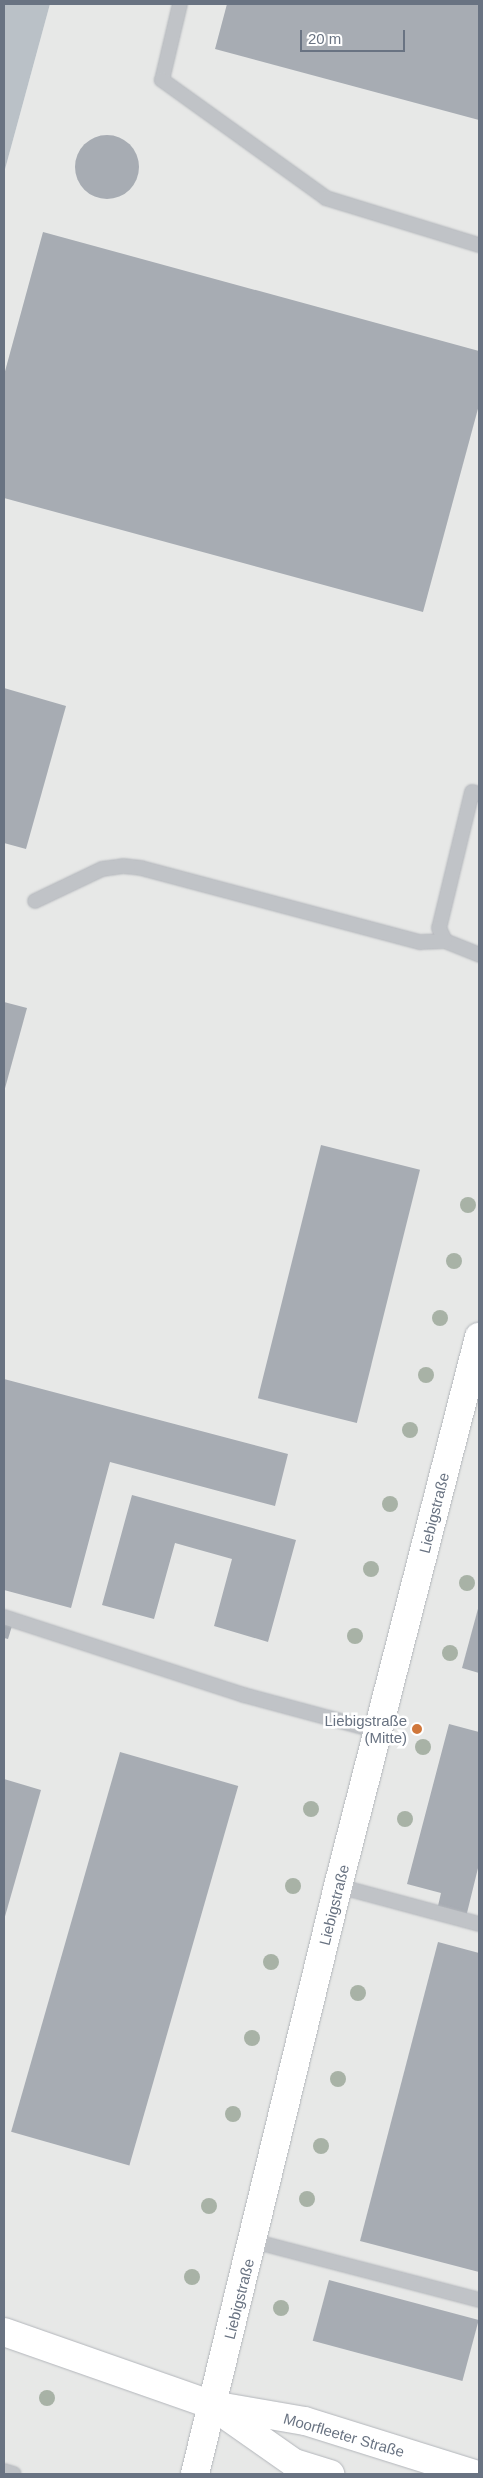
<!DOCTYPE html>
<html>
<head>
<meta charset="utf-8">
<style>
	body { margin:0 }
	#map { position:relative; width:483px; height:2478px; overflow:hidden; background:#f6f7f4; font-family:Helvetica,sans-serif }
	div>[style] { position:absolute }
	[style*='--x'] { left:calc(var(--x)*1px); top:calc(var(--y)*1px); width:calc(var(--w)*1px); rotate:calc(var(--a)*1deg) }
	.built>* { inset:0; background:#e7e8e7 }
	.water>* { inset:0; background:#bac1c7 }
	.building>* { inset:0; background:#a7acb3; transform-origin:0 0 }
	.round { border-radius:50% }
	.roads { filter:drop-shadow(0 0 1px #b3b6bb) drop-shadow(0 0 1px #b3b6bb) }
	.lane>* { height:14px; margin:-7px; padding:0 7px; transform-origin:7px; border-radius:7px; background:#c0c3c7 }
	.secondary>* { height:28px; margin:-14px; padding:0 14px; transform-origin:14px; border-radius:14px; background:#fff }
	.trees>* { width:16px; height:16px; margin:-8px; border-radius:50%; background:#a8b2a6 }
	.dots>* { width:14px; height:14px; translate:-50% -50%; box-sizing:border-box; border:2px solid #fff; border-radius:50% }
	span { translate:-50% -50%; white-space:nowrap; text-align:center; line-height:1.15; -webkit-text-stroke:5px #fff; paint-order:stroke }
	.street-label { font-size:15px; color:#697382 }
	.poi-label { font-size:15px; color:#697382 }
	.right { translate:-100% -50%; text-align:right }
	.frame { position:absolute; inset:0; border:5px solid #697382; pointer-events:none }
	.scale { position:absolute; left:300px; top:30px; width:105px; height:22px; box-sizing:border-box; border:2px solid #697382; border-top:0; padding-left:6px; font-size:15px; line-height:18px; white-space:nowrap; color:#697382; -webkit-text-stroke:4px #fff; paint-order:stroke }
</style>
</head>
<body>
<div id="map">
	<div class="built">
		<i style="clip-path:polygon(50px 4px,479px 4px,479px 2474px,4px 2474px,4px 173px)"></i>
	</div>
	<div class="water">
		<i style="clip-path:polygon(4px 4px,50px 4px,4px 173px)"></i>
	</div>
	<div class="building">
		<i style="clip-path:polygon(227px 4px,479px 4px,479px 120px,215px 49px)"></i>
		<i class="round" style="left:75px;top:135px;width:64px;height:64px"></i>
		<i style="clip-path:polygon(43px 232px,479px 351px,479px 405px,423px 612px,4px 498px,4px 375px)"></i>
		<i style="clip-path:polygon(4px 688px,66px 706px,26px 849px,4px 843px)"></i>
		<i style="clip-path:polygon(4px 1002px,27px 1008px,4px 1092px)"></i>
		<i style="left:321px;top:1145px;width:102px;height:261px;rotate:14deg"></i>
		<i style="clip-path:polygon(4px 1379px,288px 1454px,275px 1506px,110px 1462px,71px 1608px,4px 1590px)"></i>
		<i style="clip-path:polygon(132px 1495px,296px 1540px,268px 1642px,214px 1626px,232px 1559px,175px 1543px,154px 1619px,102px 1605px)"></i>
		<i style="clip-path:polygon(479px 1605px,479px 1673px,462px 1668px)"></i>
		<i style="clip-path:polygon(4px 1624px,12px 1626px,8px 1639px,4px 1638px)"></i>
		<i style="clip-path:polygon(449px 1724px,479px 1732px,479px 1864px,466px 1917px,437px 1910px,441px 1893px,407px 1884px)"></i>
		<i style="left:120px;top:1752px;width:123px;height:395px;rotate:16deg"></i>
		<i style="clip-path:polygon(4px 1779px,41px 1790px,4px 1920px)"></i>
		<i style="clip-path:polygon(438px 1942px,479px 1953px,479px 2272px,360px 2241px)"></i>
		<i style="left:329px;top:2280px;width:155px;height:63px;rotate:15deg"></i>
	</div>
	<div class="roads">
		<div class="lane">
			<i style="--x:180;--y:4;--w:78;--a:103.3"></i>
			<i style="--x:162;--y:80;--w:202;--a:35.7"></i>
			<i style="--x:326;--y:198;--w:160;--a:17.1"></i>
			<i style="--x:479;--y:794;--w:7;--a:-164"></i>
			<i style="--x:472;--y:792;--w:140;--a:103.6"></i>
			<i style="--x:439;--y:928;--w:14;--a:65"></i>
			<i style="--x:445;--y:941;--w:37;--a:22"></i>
			<i style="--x:35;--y:901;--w:74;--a:-25.5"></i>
			<i style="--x:102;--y:869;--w:21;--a:-8"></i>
			<i style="--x:123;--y:866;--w:18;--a:6"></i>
			<i style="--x:141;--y:868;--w:289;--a:14.9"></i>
			<i style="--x:420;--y:942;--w:25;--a:-2"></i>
			<i style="--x:4;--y:1617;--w:252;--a:18"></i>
			<i style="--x:244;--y:1695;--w:138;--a:15.1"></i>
			<i style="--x:338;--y:1886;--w:146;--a:15.1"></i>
			<i style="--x:253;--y:2241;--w:234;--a:14.6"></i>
			<i style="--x:4;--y:2471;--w:10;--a:17"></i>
		</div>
		<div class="secondary">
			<i style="--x:4;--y:2332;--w:220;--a:19.3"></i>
			<i style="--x:212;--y:2405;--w:94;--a:9.8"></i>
			<i style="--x:305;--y:2421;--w:177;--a:17.4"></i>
			<i style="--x:217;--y:2409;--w:94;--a:35"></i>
			<i style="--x:294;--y:2463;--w:38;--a:17"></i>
			<i style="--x:195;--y:2474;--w:605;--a:-76.33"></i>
			<i style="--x:338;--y:1886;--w:567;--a:-75.6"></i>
		</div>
	</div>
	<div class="trees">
		<i style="left:468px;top:1205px"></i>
		<i style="left:454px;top:1261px"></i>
		<i style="left:440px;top:1318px"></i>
		<i style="left:426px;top:1375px"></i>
		<i style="left:410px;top:1430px"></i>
		<i style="left:390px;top:1504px"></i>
		<i style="left:371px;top:1569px"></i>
		<i style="left:467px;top:1583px"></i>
		<i style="left:355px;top:1636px"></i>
		<i style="left:450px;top:1653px"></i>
		<i style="left:423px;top:1747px"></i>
		<i style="left:311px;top:1809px"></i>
		<i style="left:405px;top:1819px"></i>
		<i style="left:293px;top:1886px"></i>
		<i style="left:271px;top:1962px"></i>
		<i style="left:358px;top:1993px"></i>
		<i style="left:252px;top:2038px"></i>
		<i style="left:338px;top:2079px"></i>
		<i style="left:233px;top:2114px"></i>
		<i style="left:321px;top:2146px"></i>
		<i style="left:307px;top:2199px"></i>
		<i style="left:209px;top:2206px"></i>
		<i style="left:192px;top:2277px"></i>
		<i style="left:281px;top:2308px"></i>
		<i style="left:47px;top:2398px"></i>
	</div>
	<div class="dots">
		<i style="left:417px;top:1729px;background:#d0773b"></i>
	</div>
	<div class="street-label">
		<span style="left:434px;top:1513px;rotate:-76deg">Liebigstraße</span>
		<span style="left:334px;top:1905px;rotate:-76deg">Liebigstraße</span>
		<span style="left:239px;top:2299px;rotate:-76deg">Liebigstraße</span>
		<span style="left:344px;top:2435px;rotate:16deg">Moorfleeter Straße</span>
	</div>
	<div class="poi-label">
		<span class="right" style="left:407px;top:1729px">Liebigstraße<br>(Mitte)</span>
	</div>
	<div class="frame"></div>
	<div class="scale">20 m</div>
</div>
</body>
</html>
